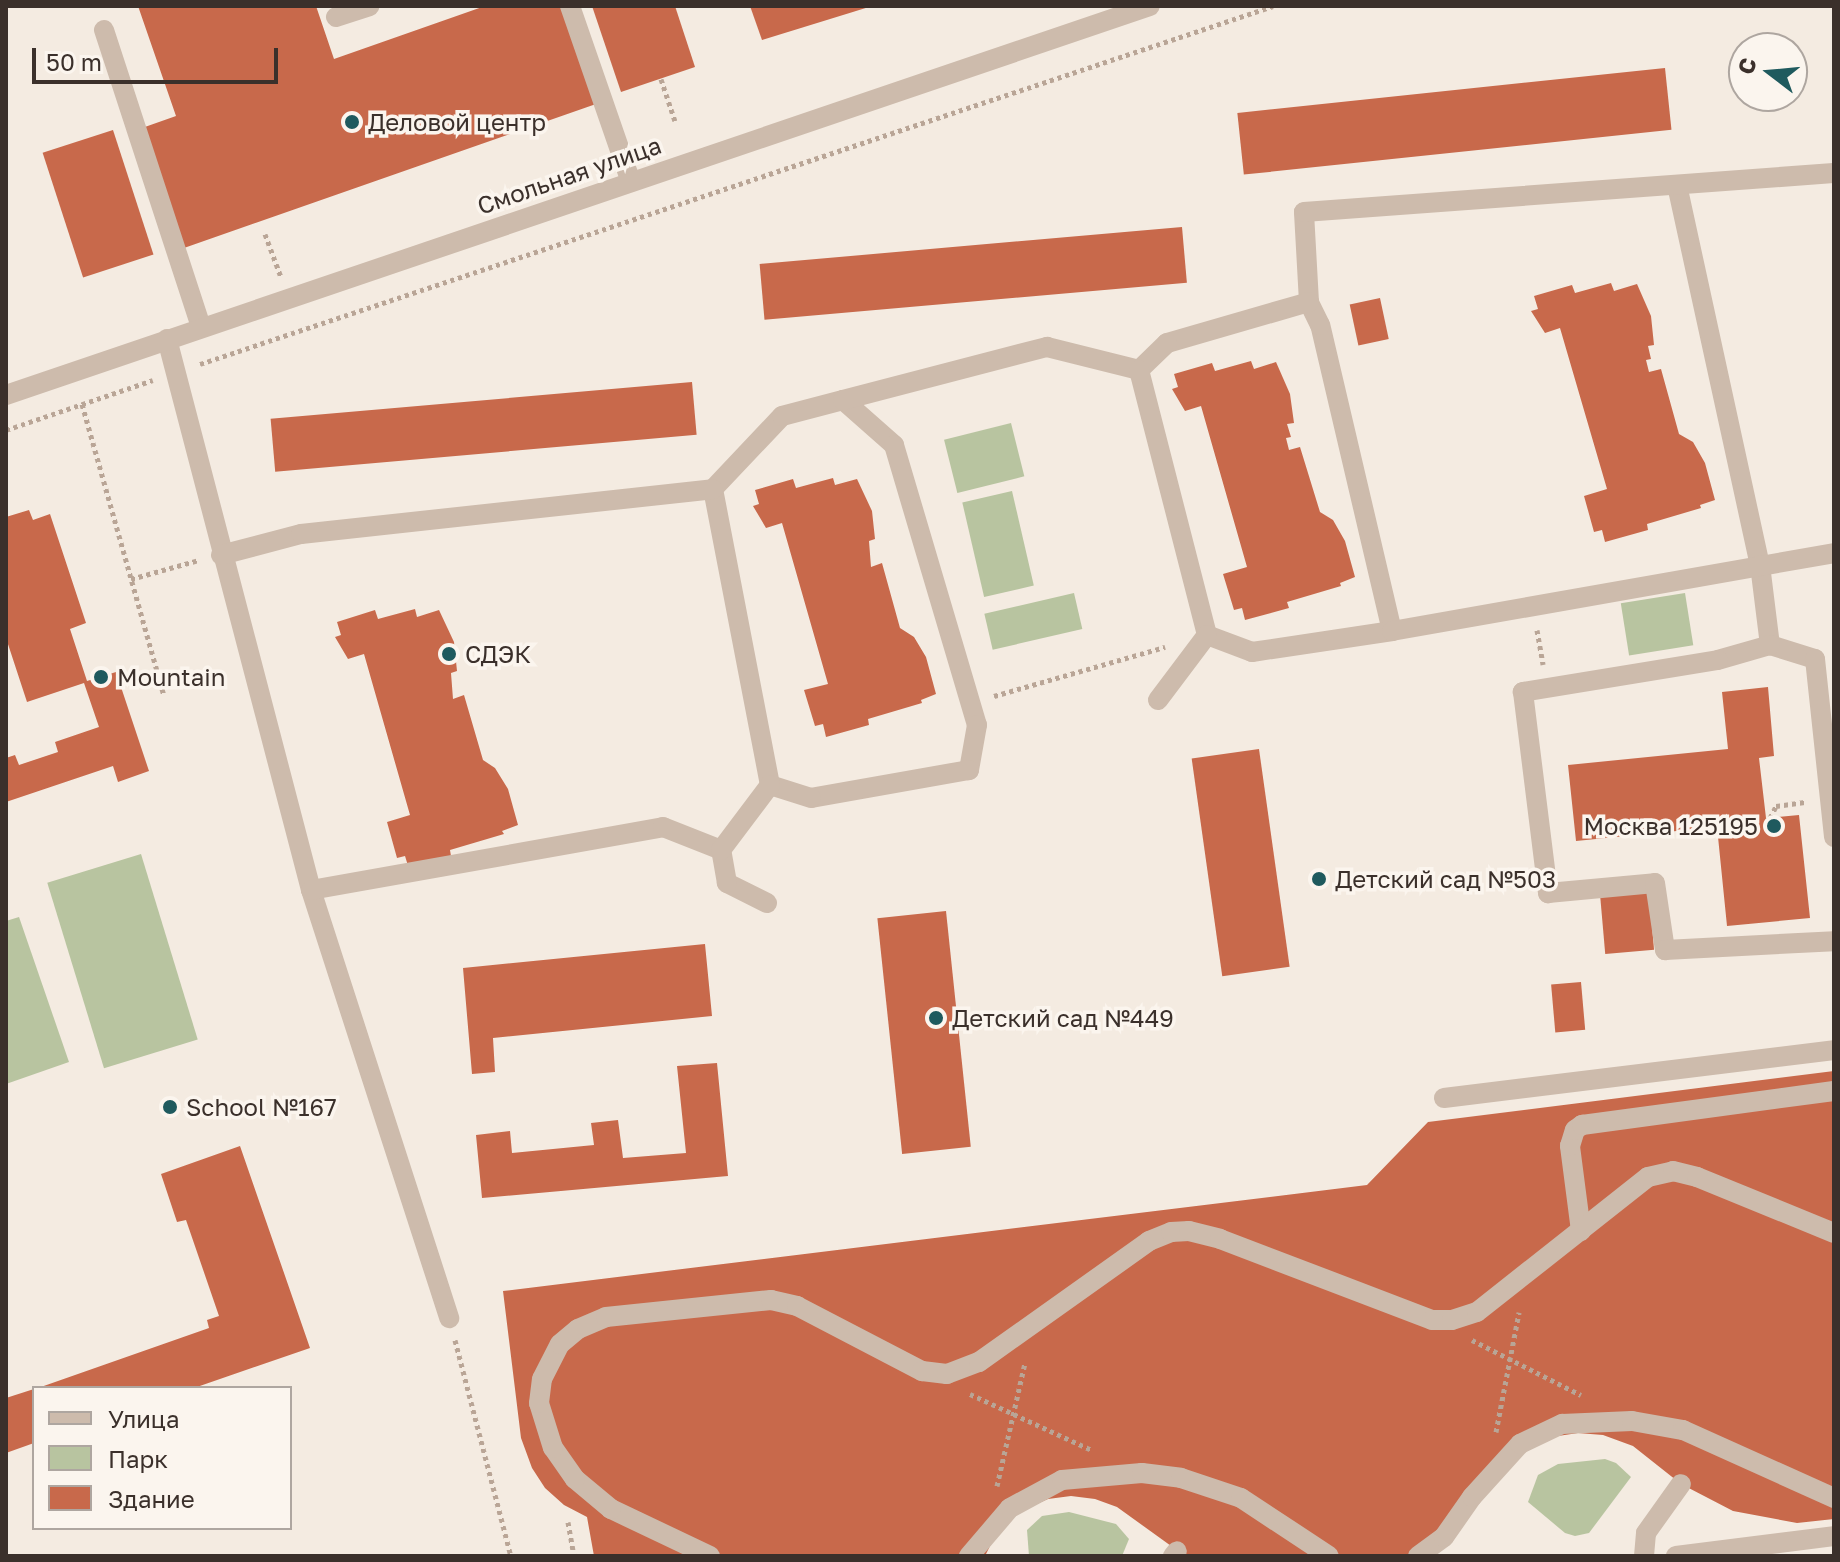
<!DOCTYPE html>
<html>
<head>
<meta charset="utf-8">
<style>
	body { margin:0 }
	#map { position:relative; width:1840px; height:1562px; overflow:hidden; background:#f4ebe1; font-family:"Golos Text",sans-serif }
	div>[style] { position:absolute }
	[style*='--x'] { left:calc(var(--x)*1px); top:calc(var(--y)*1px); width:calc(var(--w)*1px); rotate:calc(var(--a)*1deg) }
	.green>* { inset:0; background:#b8c4a0; transform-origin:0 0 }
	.building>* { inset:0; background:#c8694b; transform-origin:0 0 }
	.path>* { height:5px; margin-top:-2.5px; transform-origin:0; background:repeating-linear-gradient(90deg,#b9a596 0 4px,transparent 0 8px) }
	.minor>* { height:20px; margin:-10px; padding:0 10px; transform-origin:10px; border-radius:10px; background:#cdbbac }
	.dots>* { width:22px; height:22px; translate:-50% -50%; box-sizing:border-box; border:4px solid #fbf5ee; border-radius:50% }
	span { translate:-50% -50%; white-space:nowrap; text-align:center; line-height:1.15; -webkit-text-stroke:7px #fbf5ee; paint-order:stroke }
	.poi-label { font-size:24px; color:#3b302b }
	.left { translate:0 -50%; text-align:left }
	.right { translate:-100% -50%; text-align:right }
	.street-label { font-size:24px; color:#3b302b }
	.frame { position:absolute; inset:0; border:8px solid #3b302b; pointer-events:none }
	.legend { position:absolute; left:32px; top:1386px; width:260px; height:144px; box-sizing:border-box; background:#fbf5ee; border:2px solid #aea6a0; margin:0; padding:10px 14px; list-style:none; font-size:24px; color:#3b302b }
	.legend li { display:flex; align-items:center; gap:16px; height:40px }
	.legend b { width:40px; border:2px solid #aea6a0 }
	.north { position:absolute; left:1728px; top:32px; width:80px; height:80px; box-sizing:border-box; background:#fbf5ee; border:2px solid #aea6a0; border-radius:50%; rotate:286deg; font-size:22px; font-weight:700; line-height:32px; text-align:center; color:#3b302b }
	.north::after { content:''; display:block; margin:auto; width:28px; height:36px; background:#1f5a5e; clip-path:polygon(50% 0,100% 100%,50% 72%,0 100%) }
	.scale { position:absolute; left:32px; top:48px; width:246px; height:36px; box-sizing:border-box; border:4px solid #3b302b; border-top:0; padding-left:10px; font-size:24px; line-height:28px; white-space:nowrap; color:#3b302b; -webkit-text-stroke:6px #fbf5ee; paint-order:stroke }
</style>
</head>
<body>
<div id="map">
	<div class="green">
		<i style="left:1011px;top:423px;width:55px;height:69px;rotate:76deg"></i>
		<i style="left:1012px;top:491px;width:97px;height:51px;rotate:77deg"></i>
		<i style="left:1074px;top:593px;width:37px;height:92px;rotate:77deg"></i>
		<i style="left:1685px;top:593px;width:53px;height:65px;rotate:81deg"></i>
		<i style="left:141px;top:854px;width:194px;height:98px;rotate:73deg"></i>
		<i style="clip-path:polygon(19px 917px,69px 1062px,6px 1084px,6px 921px)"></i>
		<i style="clip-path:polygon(1605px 1459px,1616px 1463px,1631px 1477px,1589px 1533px,1575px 1536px,1565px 1533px,1528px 1502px,1538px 1475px,1558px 1464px)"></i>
		<i style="clip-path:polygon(1069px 1512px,1116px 1524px,1129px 1539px,1122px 1556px,1029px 1556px,1027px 1530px,1042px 1516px)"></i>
	</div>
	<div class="building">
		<i style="clip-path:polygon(138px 6px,316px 6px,334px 59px,485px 6px,562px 6px,596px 104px,184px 248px,142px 128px,176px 116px)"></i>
		<i style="clip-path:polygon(592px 6px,675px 6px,695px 67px,621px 92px)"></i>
		<i style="clip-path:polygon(750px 6px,869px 6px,869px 7px,762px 40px)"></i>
		<i style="left:1665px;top:68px;width:62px;height:430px;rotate:84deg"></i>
		<i style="left:113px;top:130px;width:131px;height:74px;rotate:72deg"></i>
		<i style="left:1182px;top:227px;width:56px;height:424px;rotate:85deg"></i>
		<i style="clip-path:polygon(1611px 283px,1614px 291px,1637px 284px,1651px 316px,1654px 345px,1648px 346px,1651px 359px,1646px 360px,1649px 372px,1661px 369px,1679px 434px,1693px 442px,1705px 463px,1715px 500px,1700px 505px,1701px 508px,1647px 524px,1648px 530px,1605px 542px,1602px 530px,1594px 532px,1584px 496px,1607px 489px,1560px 328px,1545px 333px,1531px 311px,1538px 309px,1534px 296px,1572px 285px,1575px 293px)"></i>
		<i style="left:1380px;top:298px;width:42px;height:31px;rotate:78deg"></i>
		<i style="clip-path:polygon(1251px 361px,1254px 369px,1276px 362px,1290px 394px,1294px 423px,1287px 424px,1291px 437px,1286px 438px,1289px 450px,1300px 447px,1320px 512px,1333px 520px,1345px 541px,1355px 577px,1340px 583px,1341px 586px,1287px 602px,1289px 608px,1245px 620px,1242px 608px,1234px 610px,1223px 574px,1247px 567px,1201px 406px,1185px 411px,1172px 389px,1178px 387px,1174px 374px,1212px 363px,1215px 371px)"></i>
		<i style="left:692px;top:382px;width:53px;height:423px;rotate:85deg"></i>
		<i style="clip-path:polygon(833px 478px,835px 485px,857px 479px,872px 511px,875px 539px,869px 541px,871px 567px,882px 563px,900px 628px,914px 637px,926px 657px,936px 694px,921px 700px,922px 703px,868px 719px,869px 725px,826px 737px,823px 724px,815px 726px,804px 690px,828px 684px,782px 523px,766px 528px,753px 506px,759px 504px,755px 490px,793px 479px,796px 488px)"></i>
		<i style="clip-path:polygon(29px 510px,33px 520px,50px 514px,86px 623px,70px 629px,87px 681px,116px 672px,149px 771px,118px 782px,113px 766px,6px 802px,6px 758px,15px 755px,19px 765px,58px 752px,55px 742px,99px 727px,84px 683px,27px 702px,6px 638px,6px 517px)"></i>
		<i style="clip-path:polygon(415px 609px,417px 617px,439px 610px,454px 642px,457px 671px,451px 673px,453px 699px,464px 695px,483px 760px,495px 768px,508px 789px,518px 825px,502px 831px,504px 834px,450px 850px,451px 856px,409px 869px,405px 856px,397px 858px,387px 822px,410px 815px,364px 654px,348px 659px,335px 637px,341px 635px,337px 622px,375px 610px,378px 619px)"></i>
		<i style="clip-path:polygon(1768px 687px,1774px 756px,1759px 758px,1766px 818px,1799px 815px,1810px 918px,1727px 926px,1717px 827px,1576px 841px,1568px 765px,1728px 749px,1722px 692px)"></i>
		<i style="left:1259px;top:749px;width:220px;height:68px;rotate:82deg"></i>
		<i style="left:1649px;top:892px;width:58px;height:49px;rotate:85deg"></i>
		<i style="left:946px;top:911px;width:237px;height:69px;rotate:84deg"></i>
		<i style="clip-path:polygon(705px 944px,712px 1016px,493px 1038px,495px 1072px,472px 1074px,463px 968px)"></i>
		<i style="left:1581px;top:982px;width:48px;height:30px;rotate:85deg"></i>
		<i style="clip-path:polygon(717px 1063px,728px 1176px,482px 1198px,476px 1135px,510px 1131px,512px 1153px,594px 1145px,591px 1123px,618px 1120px,623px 1158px,686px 1153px,677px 1066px)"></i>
		<i style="clip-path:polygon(1834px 1071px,1834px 1519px,1797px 1523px,1733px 1511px,1681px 1484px,1633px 1446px,1603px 1435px,1578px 1433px,1558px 1436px,1516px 1456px,1433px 1556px,1185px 1556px,1117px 1507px,1095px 1499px,1071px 1496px,1048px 1499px,1019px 1512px,998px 1530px,985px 1556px,594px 1556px,587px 1517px,564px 1505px,545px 1488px,532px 1468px,521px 1438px,503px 1291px,1367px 1185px,1428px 1122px)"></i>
		<i style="clip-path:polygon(240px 1146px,310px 1348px,194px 1388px,38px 1388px,209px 1328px,207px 1320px,219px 1316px,186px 1220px,177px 1222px,161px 1174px)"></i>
		<i style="clip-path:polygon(34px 1389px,34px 1443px,6px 1453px,6px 1398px)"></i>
	</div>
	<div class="path">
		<i style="--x:661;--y:79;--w:44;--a:71.6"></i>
		<i style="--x:265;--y:234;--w:46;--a:69.6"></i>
		<i style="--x:200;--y:364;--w:1131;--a:-18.45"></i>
		<i style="--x:82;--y:404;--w:302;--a:74.3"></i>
		<i style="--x:6;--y:430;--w:155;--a:-18.8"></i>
		<i style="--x:131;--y:579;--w:71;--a:-15.6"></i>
		<i style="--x:1537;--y:630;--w:35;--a:80"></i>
		<i style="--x:994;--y:696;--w:178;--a:-16"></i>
		<i style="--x:1770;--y:818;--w:13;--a:-63"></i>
		<i style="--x:1776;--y:806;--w:29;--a:-8"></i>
		<i style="--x:455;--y:1340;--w:223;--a:75.5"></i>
		<i style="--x:1472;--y:1340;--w:122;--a:26.8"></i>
		<i style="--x:970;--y:1394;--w:134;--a:24.7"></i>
		<i style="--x:1496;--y:1432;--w:122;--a:-79.1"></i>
		<i style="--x:997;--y:1486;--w:126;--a:-77.2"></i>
		<i style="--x:568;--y:1522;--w:35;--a:80"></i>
	</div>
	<div class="minor">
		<i style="--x:570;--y:6;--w:186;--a:70.9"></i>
		<i style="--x:336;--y:17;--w:35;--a:-18"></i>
		<i style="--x:104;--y:30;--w:312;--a:71.9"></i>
		<i style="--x:1677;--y:185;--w:389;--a:77.7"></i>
		<i style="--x:1760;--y:565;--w:81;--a:82.9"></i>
		<i style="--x:1770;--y:645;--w:47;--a:17.3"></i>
		<i style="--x:1815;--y:659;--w:179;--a:83.9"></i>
		<i style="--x:1309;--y:302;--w:90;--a:-93.2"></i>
		<i style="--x:1304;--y:212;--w:531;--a:-4.21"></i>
		<i style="--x:167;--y:339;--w:570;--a:75.35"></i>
		<i style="--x:311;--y:890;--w:450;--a:72.1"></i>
		<i style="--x:6;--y:395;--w:1208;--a:-18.78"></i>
		<i style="--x:843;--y:400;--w:68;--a:41.4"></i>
		<i style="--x:894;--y:445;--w:292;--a:73.5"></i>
		<i style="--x:977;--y:725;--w:46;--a:100.1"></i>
		<i style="--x:969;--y:770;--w:160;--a:170"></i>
		<i style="--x:811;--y:798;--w:43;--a:-162.4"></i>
		<i style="--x:770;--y:785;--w:301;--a:-100.9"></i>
		<i style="--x:713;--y:489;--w:100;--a:-46.6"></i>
		<i style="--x:782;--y:416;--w:63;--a:-14.7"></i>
		<i style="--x:843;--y:400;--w:211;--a:-14.6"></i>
		<i style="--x:1047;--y:347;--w:95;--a:14"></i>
		<i style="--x:221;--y:555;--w:83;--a:-14.7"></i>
		<i style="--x:301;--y:534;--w:414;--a:-6.2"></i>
		<i style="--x:1392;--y:631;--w:314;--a:-103.2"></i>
		<i style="--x:1320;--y:325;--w:25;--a:-116"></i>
		<i style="--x:1309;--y:302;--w:148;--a:163.9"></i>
		<i style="--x:1167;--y:343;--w:39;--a:136"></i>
		<i style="--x:1139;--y:370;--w:274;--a:75.6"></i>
		<i style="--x:1207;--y:635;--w:48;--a:20.7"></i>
		<i style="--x:1252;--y:652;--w:142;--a:-8.5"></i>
		<i style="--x:1392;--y:631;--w:449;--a:-10"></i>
		<i style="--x:1770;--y:645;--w:54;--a:163.9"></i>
		<i style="--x:1718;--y:660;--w:198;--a:170.7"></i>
		<i style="--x:1523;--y:692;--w:203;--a:82.9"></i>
		<i style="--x:1548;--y:893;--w:107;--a:-5.3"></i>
		<i style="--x:1655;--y:883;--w:68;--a:81.5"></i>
		<i style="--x:1665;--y:950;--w:169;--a:-3"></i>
		<i style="--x:1158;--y:700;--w:81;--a:-53"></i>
		<i style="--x:311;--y:890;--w:358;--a:-10.1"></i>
		<i style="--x:663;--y:827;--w:62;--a:21.6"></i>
		<i style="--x:767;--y:903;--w:45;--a:-153.4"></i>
		<i style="--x:727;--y:883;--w:34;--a:-100"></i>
		<i style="--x:721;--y:850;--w:81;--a:-53"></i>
		<i style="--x:1444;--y:1098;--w:393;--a:-7"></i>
		<i style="--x:1581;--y:1231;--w:86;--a:-97.4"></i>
		<i style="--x:1570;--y:1146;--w:17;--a:-73"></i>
		<i style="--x:1575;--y:1130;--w:9;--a:-36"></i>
		<i style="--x:1582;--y:1125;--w:254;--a:-7.7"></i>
		<i style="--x:710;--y:1556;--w:110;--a:-154.6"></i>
		<i style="--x:611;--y:1509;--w:47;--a:-140.2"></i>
		<i style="--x:575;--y:1479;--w:38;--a:-125"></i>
		<i style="--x:553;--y:1448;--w:47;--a:-107.3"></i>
		<i style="--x:539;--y:1403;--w:24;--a:-83"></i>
		<i style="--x:542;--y:1379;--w:39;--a:-63"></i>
		<i style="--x:560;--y:1344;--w:23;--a:-40"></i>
		<i style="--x:578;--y:1329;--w:30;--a:-23"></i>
		<i style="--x:606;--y:1317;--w:166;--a:-5.9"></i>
		<i style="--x:771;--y:1300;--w:27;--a:13"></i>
		<i style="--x:797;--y:1306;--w:141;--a:27.5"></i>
		<i style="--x:922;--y:1371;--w:25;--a:7"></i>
		<i style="--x:947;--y:1374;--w:34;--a:-21"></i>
		<i style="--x:979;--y:1362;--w:209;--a:-35.4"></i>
		<i style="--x:1149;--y:1241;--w:24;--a:-22"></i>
		<i style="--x:1171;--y:1232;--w:18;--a:-3"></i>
		<i style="--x:1189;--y:1231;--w:32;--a:14"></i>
		<i style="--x:1220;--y:1239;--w:227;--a:20.9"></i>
		<i style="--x:1432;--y:1320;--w:20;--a:0"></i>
		<i style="--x:1452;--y:1320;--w:26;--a:-18"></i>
		<i style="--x:1477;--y:1312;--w:218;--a:-38.3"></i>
		<i style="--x:1648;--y:1177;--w:26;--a:-13"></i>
		<i style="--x:1673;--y:1171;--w:25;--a:14"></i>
		<i style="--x:1697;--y:1177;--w:148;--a:22.2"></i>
		<i style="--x:969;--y:1556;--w:63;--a:-49.5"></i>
		<i style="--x:1010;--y:1508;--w:59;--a:-28.3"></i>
		<i style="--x:1062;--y:1480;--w:80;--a:-5"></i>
		<i style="--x:1142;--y:1473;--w:39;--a:7"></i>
		<i style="--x:1181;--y:1478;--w:63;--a:18.4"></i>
		<i style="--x:1241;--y:1498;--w:105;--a:33.4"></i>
		<i style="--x:1173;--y:1556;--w:6;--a:-51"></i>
		<i style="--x:1418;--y:1556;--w:32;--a:-36"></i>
		<i style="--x:1444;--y:1537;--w:49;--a:-55"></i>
		<i style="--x:1472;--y:1497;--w:72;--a:-47.8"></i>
		<i style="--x:1520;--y:1444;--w:47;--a:-25.5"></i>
		<i style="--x:1562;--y:1424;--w:70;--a:-2.5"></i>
		<i style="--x:1632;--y:1421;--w:52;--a:10"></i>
		<i style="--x:1683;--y:1430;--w:166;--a:24.2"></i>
		<i style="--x:1644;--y:1556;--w:23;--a:-85"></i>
		<i style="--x:1646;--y:1533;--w:60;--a:-54.5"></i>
		<i style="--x:1676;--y:1556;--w:159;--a:-7.2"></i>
	</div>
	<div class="dots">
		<i style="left:352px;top:122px;background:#1f5a5e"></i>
		<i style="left:449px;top:654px;background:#1f5a5e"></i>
		<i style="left:101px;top:677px;background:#1f5a5e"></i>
		<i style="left:1774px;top:826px;background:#1f5a5e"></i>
		<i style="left:1319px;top:879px;background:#1f5a5e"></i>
		<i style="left:936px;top:1018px;background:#1f5a5e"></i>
		<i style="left:170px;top:1107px;background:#1f5a5e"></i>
	</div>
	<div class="poi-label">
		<span class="left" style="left:368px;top:122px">Деловой центр</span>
		<span class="left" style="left:465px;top:654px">СДЭК</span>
		<span class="left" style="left:117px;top:677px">Mountain</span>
		<span class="right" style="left:1758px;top:826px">Москва 125195</span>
		<span class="left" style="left:1335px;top:879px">Детский сад №503</span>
		<span class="left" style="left:952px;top:1018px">Детский сад №449</span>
		<span class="left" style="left:186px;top:1107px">School №167</span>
	</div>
	<div class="street-label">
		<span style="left:569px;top:175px;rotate:-19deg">Смольная улица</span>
	</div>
	<div class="frame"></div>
	<ul class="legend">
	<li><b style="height:10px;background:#cdbbac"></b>Улица</li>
	<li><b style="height:22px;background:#b8c4a0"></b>Парк</li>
	<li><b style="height:22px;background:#c8694b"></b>Здание</li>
	</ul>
	<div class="north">С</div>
	<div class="scale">50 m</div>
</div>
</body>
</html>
